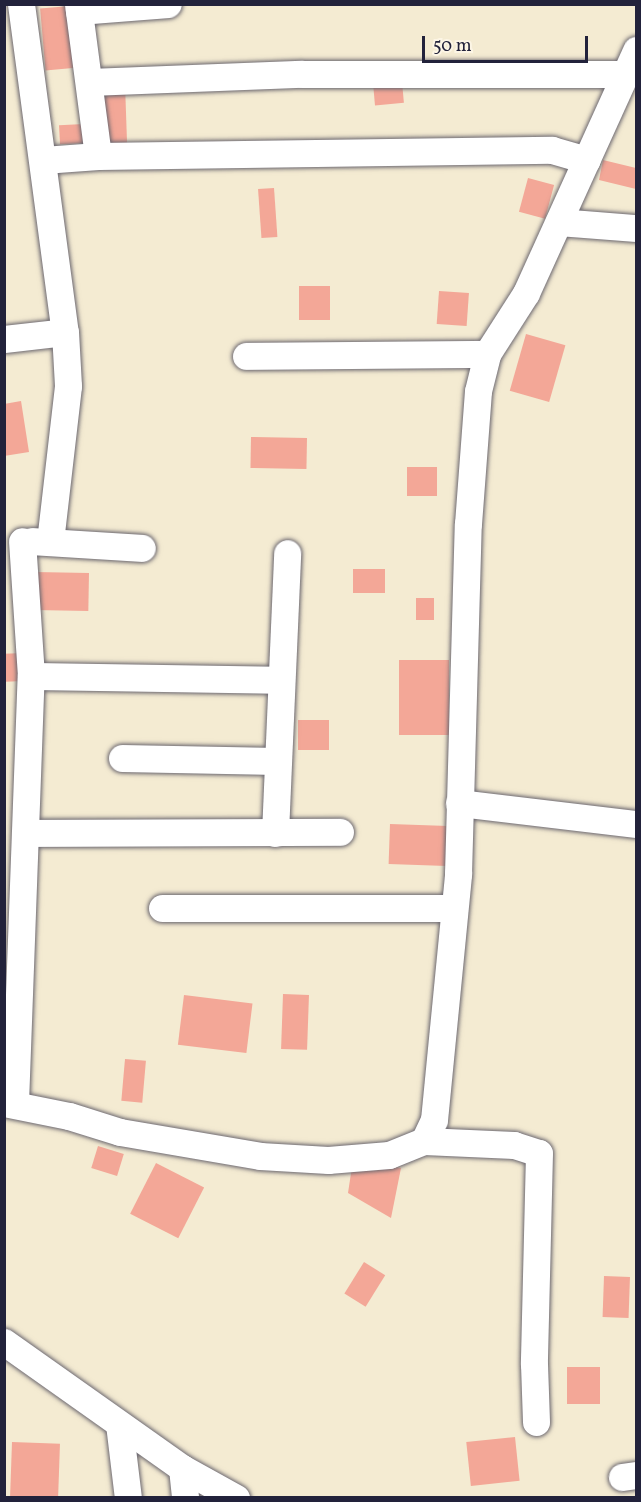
<!DOCTYPE html>
<html>
<head>
<meta charset="utf-8">
<style>
	body { margin:0 }
	#map { position:relative; width:641px; height:1502px; overflow:hidden; background:#f4ebd2; font-family:Vollkorn,serif }
	div>[style] { position:absolute }
	[style*='--x'] { left:calc(var(--x)*1px); top:calc(var(--y)*1px); width:calc(var(--w)*1px); rotate:calc(var(--a)*1deg) }
	.building>* { inset:0; background:#f3a797; transform-origin:0 0 }
	.roads { filter:drop-shadow(0 0 2px #6c6870) drop-shadow(0 0 2px #6c6870) }
	.street>* { height:27px; margin:-13.5px; padding:0 13.5px; transform-origin:13.5px; border-radius:13.5px; background:#fff }
	span { translate:-50% -50%; white-space:nowrap; text-align:center; line-height:1.15; -webkit-text-stroke:5px #fcf5e5; paint-order:stroke }
	.frame { position:absolute; inset:0; border:6px solid #22223b; pointer-events:none }
	.scale { position:absolute; left:422px; top:36px; width:166px; height:27px; box-sizing:border-box; border:3px solid #22223b; border-top:0; padding-left:8px; font-size:18px; line-height:21px; white-space:nowrap; color:#22223b; -webkit-text-stroke:4px #fcf5e5; paint-order:stroke }
</style>
</head>
<body>
<div id="map">
	<div class="building">
		<i style="left:70px;top:6px;width:62px;height:30px;rotate:85deg"></i>
		<i style="left:401px;top:70px;width:33px;height:29px;rotate:85deg"></i>
		<i style="left:125px;top:84px;width:62px;height:21px;rotate:88deg"></i>
		<i style="left:84px;top:124px;width:19px;height:25px;rotate:87deg"></i>
		<i style="clip-path:polygon(603px 160px,636px 168px,636px 189px,599px 180px)"></i>
		<i style="left:528px;top:178px;width:27px;height:35px;rotate:15deg"></i>
		<i style="left:274px;top:188px;width:49px;height:16px;rotate:86deg"></i>
		<i style="left:299px;top:286px;width:31px;height:34px"></i>
		<i style="left:439px;top:291px;width:30px;height:33px;rotate:4deg"></i>
		<i style="left:526px;top:334px;width:41px;height:59px;rotate:16deg"></i>
		<i style="clip-path:polygon(21px 401px,29px 452px,4px 456px,4px 404px)"></i>
		<i style="left:251px;top:437px;width:56px;height:31px;rotate:1deg"></i>
		<i style="left:407px;top:467px;width:30px;height:29px"></i>
		<i style="left:353px;top:569px;width:32px;height:24px"></i>
		<i style="left:35px;top:572px;width:54px;height:38px;rotate:1deg"></i>
		<i style="left:434px;top:598px;width:22px;height:18px;rotate:90deg"></i>
		<i style="left:24px;top:653px;width:28px;height:20px;rotate:88deg"></i>
		<i style="left:399px;top:660px;width:50px;height:75px"></i>
		<i style="left:298px;top:720px;width:31px;height:30px"></i>
		<i style="left:390px;top:824px;width:58px;height:40px;rotate:2deg"></i>
		<i style="left:283px;top:994px;width:26px;height:55px;rotate:2deg"></i>
		<i style="left:184px;top:995px;width:69px;height:50px;rotate:7deg"></i>
		<i style="left:125px;top:1059px;width:21px;height:42px;rotate:5deg"></i>
		<i style="left:98px;top:1146px;width:27px;height:23px;rotate:17deg"></i>
		<i style="clip-path:polygon(353px 1160px,401px 1168px,391px 1218px,348px 1193px)"></i>
		<i style="left:156px;top:1163px;width:54px;height:57px;rotate:27deg"></i>
		<i style="left:364px;top:1262px;width:25px;height:37px;rotate:32deg"></i>
		<i style="left:604px;top:1276px;width:26px;height:41px;rotate:2deg"></i>
		<i style="left:567px;top:1367px;width:33px;height:37px"></i>
		<i style="left:515px;top:1437px;width:44px;height:49px;rotate:84deg"></i>
		<i style="left:12px;top:1442px;width:48px;height:56px;rotate:2deg"></i>
	</div>
	<div class="roads">
		<div class="street">
			<i style="--x:21;--y:4;--w:331;--a:82.4"></i>
			<i style="--x:65;--y:332;--w:54;--a:86.8"></i>
			<i style="--x:68;--y:386;--w:156;--a:96.6"></i>
			<i style="--x:78;--y:4;--w:153;--a:82.5"></i>
			<i style="--x:79;--y:11;--w:89;--a:-4.5"></i>
			<i style="--x:89;--y:82;--w:213;--a:-2.2"></i>
			<i style="--x:302;--y:74;--w:324;--a:0"></i>
			<i style="--x:43;--y:160;--w:55;--a:-4.2"></i>
			<i style="--x:98;--y:156;--w:454;--a:-0.8"></i>
			<i style="--x:552;--y:150;--w:36;--a:16"></i>
			<i style="--x:559;--y:222;--w:77;--a:4.5"></i>
			<i style="--x:4;--y:339;--w:61;--a:-6.5"></i>
			<i style="--x:246;--y:356;--w:241;--a:-0.5"></i>
			<i style="--x:32;--y:541;--w:110;--a:3.6"></i>
			<i style="--x:31;--y:676;--w:248;--a:0.9"></i>
			<i style="--x:122;--y:758;--w:155;--a:1.1"></i>
			<i style="--x:459;--y:803;--w:178;--a:6.8"></i>
			<i style="--x:26;--y:833;--w:314;--a:-0.2"></i>
			<i style="--x:275;--y:833;--w:280;--a:-87.5"></i>
			<i style="--x:162;--y:908;--w:292;--a:0"></i>
			<i style="--x:4;--y:1103;--w:66;--a:11.3"></i>
			<i style="--x:69;--y:1116;--w:53;--a:17.4"></i>
			<i style="--x:120;--y:1132;--w:142;--a:9.7"></i>
			<i style="--x:260;--y:1156;--w:68;--a:3.4"></i>
			<i style="--x:328;--y:1160;--w:61;--a:-4.7"></i>
			<i style="--x:389;--y:1155;--w:38;--a:-22"></i>
			<i style="--x:424;--y:1141;--w:23;--a:-65"></i>
			<i style="--x:434;--y:1120;--w:247;--a:-84.4"></i>
			<i style="--x:458;--y:874;--w:350;--a:-88.4"></i>
			<i style="--x:468;--y:524;--w:133;--a:-85.7"></i>
			<i style="--x:478;--y:391;--w:38;--a:-76"></i>
			<i style="--x:487;--y:354;--w:72;--a:-57.4"></i>
			<i style="--x:526;--y:293;--w:267;--a:-65.6"></i>
			<i style="--x:15;--y:1103;--w:427;--a:-87.9"></i>
			<i style="--x:31;--y:676;--w:135;--a:-93.8"></i>
			<i style="--x:424;--y:1141;--w:90;--a:2.5"></i>
			<i style="--x:514;--y:1145;--w:26;--a:18"></i>
			<i style="--x:539;--y:1153;--w:211;--a:91.4"></i>
			<i style="--x:534;--y:1364;--w:58;--a:88"></i>
			<i style="--x:4;--y:1342;--w:218;--a:35.3"></i>
			<i style="--x:182;--y:1468;--w:62;--a:29.1"></i>
			<i style="--x:119;--y:1424;--w:75;--a:83.1"></i>
			<i style="--x:182;--y:1468;--w:30;--a:84"></i>
			<i style="--x:622;--y:1477;--w:14;--a:-8"></i>
		</div>
	</div>
	<div class="frame"></div>
	<div class="scale">50 m</div>
</div>
</body>
</html>
